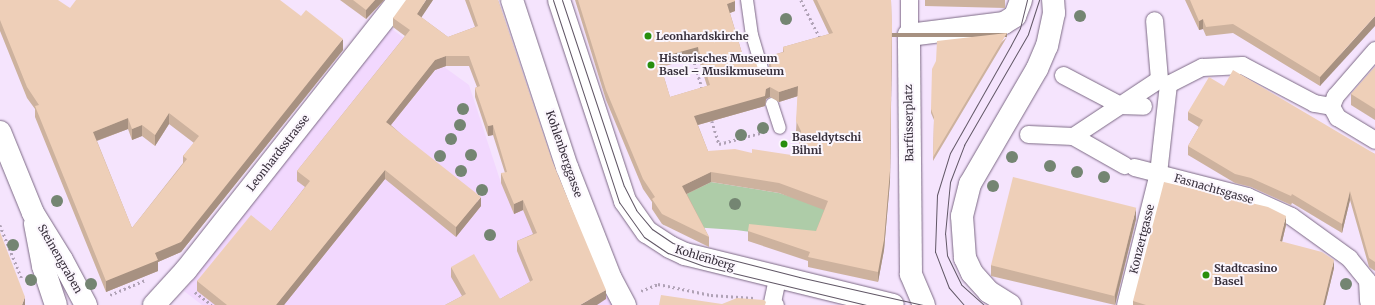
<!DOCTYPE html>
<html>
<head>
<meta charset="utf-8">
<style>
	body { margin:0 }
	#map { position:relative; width:1375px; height:305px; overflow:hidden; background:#f5e4fd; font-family:Merriweather,serif }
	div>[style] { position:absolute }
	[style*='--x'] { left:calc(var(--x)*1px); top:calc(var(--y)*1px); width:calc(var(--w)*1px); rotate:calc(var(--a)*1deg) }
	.built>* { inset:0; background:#f2d8fe }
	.green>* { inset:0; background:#aecca8 }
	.path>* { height:2.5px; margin-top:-1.25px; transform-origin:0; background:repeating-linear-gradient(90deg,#b0a2b6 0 2px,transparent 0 5px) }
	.roads { filter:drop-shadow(0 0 1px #7c6985) drop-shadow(0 0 1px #7c6985) }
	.service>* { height:12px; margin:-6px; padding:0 6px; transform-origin:6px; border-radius:6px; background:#fff }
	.pedestrian>* { height:17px; margin:-8.5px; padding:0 8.5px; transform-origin:8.5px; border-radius:8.5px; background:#fff }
	.minor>* { height:22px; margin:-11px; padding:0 11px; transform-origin:11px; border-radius:11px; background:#fff }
	.secondary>* { height:22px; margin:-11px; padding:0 11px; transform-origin:11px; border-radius:11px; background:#fff }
	.tram>* { height:1px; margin:-0.5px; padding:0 0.5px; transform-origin:0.5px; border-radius:0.5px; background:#615766 }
	.trees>* { width:12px; height:12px; margin:-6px; border-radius:50%; background:#748572 }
	.wall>* { inset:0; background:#cdb29e }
	.shaded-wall>* { inset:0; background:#a79181; transform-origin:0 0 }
	.building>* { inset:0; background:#eecfb8; transform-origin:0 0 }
	.dots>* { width:11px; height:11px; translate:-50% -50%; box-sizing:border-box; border:2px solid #fbf6fd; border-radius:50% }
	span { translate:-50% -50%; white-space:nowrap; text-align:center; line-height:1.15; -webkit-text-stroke:4px #fbf6fd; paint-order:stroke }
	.poi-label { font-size:11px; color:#372f3b; font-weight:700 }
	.left { translate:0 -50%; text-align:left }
	.street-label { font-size:11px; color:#372f3b }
</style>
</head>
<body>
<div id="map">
	<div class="built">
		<i style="clip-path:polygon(389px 27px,469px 85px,501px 183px,555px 168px,582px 237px,614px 305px,202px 305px,184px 291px)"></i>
	</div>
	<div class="green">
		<i style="clip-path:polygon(711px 182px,779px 193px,829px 209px,816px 241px,736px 230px,663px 225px,682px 196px)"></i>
	</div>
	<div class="path">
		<i style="--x:801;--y:0;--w:42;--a:63.4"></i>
		<i style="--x:693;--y:58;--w:34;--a:73"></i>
		<i style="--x:712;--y:121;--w:24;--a:73"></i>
		<i style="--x:719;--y:144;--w:47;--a:-14.9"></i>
		<i style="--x:0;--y:225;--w:58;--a:67.8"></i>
		<i style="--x:641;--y:291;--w:18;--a:-22"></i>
		<i style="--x:658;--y:284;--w:54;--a:11.7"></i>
		<i style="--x:711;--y:295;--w:43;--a:4"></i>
		<i style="--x:195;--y:292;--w:21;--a:37"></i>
		<i style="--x:110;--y:295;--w:38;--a:-23"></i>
	</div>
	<div class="roads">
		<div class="service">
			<i style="--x:747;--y:0;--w:35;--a:82"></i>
			<i style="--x:752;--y:35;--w:46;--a:73.5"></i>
			<i style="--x:772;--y:104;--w:25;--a:72"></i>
		</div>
		<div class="pedestrian">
			<i style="--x:909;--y:35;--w:35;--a:-90"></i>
			<i style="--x:1063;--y:75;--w:64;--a:27.8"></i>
			<i style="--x:1120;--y:105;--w:23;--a:2"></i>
			<i style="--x:1331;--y:106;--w:11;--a:-68"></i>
			<i style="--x:1335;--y:96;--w:61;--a:-49"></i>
			<i style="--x:1331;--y:106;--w:13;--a:61"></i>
			<i style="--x:1337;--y:117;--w:44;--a:31.2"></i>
			<i style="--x:1028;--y:134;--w:45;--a:2.5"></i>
			<i style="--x:1073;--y:136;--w:103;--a:-33.5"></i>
			<i style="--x:1159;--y:79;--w:59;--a:-94.8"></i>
			<i style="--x:1073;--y:136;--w:59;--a:29.6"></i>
			<i style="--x:1134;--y:167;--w:117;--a:14.4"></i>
			<i style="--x:1247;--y:196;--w:48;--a:24.4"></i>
			<i style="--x:1291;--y:216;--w:72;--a:35.9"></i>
			<i style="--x:1349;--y:258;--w:28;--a:51"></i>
			<i style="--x:1367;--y:280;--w:21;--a:87"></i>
			<i style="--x:775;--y:305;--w:4;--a:-135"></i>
			<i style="--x:772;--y:302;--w:25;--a:-78"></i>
			<i style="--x:1125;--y:305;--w:136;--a:-76"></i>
			<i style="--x:1158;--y:173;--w:90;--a:-83.6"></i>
			<i style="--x:1168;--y:84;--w:38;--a:-27"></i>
			<i style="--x:1202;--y:67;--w:40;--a:-2.9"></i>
			<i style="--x:1242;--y:65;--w:81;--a:27.8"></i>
			<i style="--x:1314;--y:103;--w:17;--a:10"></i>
		</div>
		<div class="minor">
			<i style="--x:512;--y:0;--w:176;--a:71.8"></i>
			<i style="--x:567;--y:167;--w:120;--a:68.6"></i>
			<i style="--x:611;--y:279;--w:30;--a:62"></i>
			<i style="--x:559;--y:0;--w:212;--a:71.8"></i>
			<i style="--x:625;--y:201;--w:38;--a:55"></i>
			<i style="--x:647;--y:232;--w:27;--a:33"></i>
			<i style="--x:670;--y:247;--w:17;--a:25"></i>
			<i style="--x:685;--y:254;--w:214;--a:13.8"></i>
			<i style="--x:154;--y:305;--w:47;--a:-47.6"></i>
			<i style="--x:186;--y:270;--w:344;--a:-51.7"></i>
			<i style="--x:924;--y:305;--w:34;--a:-113"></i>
			<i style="--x:911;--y:274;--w:239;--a:-90.5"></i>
			<i style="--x:909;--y:35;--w:96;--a:-7.2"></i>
			<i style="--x:1004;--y:23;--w:13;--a:-32"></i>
			<i style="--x:1015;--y:16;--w:17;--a:-69"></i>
			<i style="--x:1010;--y:305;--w:25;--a:-148"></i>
			<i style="--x:989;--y:292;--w:25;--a:-132"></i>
			<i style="--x:972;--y:273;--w:17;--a:-115"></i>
			<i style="--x:965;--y:258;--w:42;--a:-94.1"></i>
			<i style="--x:962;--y:216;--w:33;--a:-76"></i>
			<i style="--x:970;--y:184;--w:133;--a:-59.8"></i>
			<i style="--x:1037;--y:69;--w:25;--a:-67"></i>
			<i style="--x:1047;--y:46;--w:34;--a:-78"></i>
			<i style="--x:1054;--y:13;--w:13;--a:-94"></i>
		</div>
		<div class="secondary">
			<i style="--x:0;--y:132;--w:87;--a:67.8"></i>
			<i style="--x:33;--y:213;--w:55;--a:58.3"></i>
			<i style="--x:62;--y:260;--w:51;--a:61.9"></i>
			<i style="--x:35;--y:224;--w:43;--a:79.2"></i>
			<i style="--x:43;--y:266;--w:41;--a:71.6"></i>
		</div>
	</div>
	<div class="tram">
		<i style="--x:553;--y:0;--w:213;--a:71.9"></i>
		<i style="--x:619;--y:202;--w:43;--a:54.5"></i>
		<i style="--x:644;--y:237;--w:29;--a:34"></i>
		<i style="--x:668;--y:253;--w:38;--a:20"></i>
		<i style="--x:704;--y:266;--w:168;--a:13.5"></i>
		<i style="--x:562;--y:0;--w:196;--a:71.6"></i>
		<i style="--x:624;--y:186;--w:27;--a:63"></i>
		<i style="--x:636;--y:210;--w:25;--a:50"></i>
		<i style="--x:652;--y:229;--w:25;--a:34"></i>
		<i style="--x:673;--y:243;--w:14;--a:21"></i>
		<i style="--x:686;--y:248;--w:117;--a:14.4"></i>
		<i style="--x:799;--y:277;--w:127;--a:12.7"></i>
		<i style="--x:964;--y:305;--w:23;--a:-131"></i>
		<i style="--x:949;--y:288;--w:39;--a:-111"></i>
		<i style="--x:935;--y:252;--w:57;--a:-88"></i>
		<i style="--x:937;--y:195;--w:44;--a:-72.8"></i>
		<i style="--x:950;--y:153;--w:124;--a:-60.5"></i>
		<i style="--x:1011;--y:45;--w:19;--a:-62"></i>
		<i style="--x:1020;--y:28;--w:29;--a:-76"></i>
		<i style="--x:984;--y:305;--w:31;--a:-138"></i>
		<i style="--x:961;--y:284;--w:32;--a:-116"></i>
		<i style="--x:947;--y:255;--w:21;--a:-95"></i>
		<i style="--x:945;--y:234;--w:52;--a:-84.5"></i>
		<i style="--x:950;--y:182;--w:40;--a:-69"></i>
		<i style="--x:964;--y:145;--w:128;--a:-60"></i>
		<i style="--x:1028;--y:34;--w:36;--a:-72"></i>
	</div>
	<div class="trees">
		<i style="left:1080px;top:16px"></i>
		<i style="left:786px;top:19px"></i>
		<i style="left:463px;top:109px"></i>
		<i style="left:460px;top:125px"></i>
		<i style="left:763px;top:128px"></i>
		<i style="left:741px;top:135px"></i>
		<i style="left:451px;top:139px"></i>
		<i style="left:471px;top:155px"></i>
		<i style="left:440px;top:156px"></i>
		<i style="left:1012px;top:157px"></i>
		<i style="left:1050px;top:166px"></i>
		<i style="left:461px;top:171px"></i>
		<i style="left:1077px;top:172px"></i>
		<i style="left:1104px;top:177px"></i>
		<i style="left:993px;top:186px"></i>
		<i style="left:482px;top:190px"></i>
		<i style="left:57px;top:201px"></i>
		<i style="left:735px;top:204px"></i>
		<i style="left:490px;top:235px"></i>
		<i style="left:13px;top:245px"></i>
		<i style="left:31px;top:280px"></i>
		<i style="left:91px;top:284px"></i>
		<i style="left:1346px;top:284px"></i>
	</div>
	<div class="wall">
		<i style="clip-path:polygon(evenodd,0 0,70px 8px,343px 50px,181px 252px,158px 262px,158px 271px,106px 292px,35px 117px,35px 109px,27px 98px,0 31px,0 0,169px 124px,194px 143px,183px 156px,183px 163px,132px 228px,97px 141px,128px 129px,132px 140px,142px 136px,155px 146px,169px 124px)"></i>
		<i style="clip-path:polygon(340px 0,384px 0,366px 19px)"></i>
		<i style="clip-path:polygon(433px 0,421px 17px,448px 37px,475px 27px,465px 0,498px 0,552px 161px,606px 299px,445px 305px,462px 296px,451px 277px,451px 267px,500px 299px,530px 282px,517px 251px,517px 241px,533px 234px,523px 210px,514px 214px,501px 183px,501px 173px,505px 173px,493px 135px,488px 136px,475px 97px,475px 88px,477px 87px,469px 66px,446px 66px,435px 70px,391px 125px,481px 206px,456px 237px,385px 179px,284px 305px,215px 305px,197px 291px,197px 281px,271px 231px,305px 187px,297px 181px,297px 171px,405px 36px,393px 27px,393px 18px)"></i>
		<i style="clip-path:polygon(evenodd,575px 0,735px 0,735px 11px,730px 13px,745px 63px,760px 74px,767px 76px,770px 72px,769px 66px,769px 56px,783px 52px,783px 47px,829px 34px,813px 0,891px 0,892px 36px,890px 181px,884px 250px,878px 282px,808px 267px,808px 261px,748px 241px,748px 231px,816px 231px,824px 210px,779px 193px,711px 182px,687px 194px,709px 237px,709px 247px,662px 224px,652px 209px,652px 202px,643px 189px,606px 100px,575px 0,698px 57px,707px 86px,670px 97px,661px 67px,698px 57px,575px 0,798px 96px,796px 131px,800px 139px,798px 156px,708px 151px,698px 125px,765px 106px,766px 99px,770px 97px,779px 102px,798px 96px)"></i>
		<i style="clip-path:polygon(925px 0,1005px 0,1005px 8px,925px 6px)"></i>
		<i style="clip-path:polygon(1185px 0,1375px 0,1320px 86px,1233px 33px,1206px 36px,1203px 29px,1199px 30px)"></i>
		<i style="clip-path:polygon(1007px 37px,933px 161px,934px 120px,931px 113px,931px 109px)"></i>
		<i style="clip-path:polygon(1375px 67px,1375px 120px,1351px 105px,1351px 94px)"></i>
		<i style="clip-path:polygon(1224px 86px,1375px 154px,1375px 271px,1369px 267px,1350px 200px,1342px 233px,1292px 203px,1291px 205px,1251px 187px,1235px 183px,1188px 155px,1188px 146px,1199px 127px,1188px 120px,1188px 112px)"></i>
		<i style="clip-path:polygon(1136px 219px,1115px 305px,991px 276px,991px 265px)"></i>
		<i style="clip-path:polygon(1286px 225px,1282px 242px,1334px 268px,1325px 305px,1133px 305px,1133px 301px)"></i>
	</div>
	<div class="shaded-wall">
		<i style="clip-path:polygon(375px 0,384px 0,366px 19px,366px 10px)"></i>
		<i style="clip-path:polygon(426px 0,433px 0,417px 24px,417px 14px)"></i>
		<i style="clip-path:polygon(735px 1px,735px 11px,727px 14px,727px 4px)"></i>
		<i style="clip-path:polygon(1375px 16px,1375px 26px,1320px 86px,1320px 77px)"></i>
		<i style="clip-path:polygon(1203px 19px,1203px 29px,1199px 30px,1199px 21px)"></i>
		<i style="clip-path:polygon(892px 26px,890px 181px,884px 250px,878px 282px,878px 272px)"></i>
		<i style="left:1007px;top:33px;width:4px;height:144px;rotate:90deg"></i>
		<i style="clip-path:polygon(343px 39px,343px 50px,181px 252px,158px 262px,158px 271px,106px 292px,106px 281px,155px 253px)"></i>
		<i style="left:698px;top:47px;width:10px;height:41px;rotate:90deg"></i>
		<i style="clip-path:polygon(446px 56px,446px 66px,435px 70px,386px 131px,386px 122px,435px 60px)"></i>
		<i style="clip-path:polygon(798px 86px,798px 96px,779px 102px,779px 92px)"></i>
		<i style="clip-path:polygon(770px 87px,770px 97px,766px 99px,765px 106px,694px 126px,694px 116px,766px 89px)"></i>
		<i style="clip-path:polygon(169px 113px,169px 124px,155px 146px,155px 135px)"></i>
		<i style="clip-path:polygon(128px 118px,128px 129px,93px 142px,93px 132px)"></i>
		<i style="clip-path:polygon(142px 125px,142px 136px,132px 140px,132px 129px)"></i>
		<i style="clip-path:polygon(493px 125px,493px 135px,488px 136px,488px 126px)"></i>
		<i style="clip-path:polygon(385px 170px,385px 179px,284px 305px,276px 305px)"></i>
		<i style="clip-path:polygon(711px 172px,711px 182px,682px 196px,682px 186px)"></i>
		<i style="clip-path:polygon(1350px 191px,1350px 200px,1342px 233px,1342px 224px)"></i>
		<i style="clip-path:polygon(481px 197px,481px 206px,456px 237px,456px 227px)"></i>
		<i style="clip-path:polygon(523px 200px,523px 210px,514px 214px,514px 204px)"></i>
		<i style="clip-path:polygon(1136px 208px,1136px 219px,1115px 305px,1115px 295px)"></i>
		<i style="clip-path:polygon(1286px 216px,1286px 225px,1280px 250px,1280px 241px)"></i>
		<i style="clip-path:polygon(1334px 260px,1334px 268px,1325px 305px,1323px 305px)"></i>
		<i style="clip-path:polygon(606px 290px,606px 299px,597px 305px,580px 305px)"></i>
		<i style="clip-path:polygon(25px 297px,25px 305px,22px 305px)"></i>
	</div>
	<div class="building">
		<i style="clip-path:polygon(evenodd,0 0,58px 0,70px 8px,76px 0,280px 0,301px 16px,306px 10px,343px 39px,181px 242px,155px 253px,158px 260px,106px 281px,35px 106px,39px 105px,27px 87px,0 20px,0 0,169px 113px,199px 136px,183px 156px,187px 159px,132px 228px,93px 132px,128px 118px,132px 129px,142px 125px,155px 135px,169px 113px)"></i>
		<i style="clip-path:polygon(353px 0,375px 0,366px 10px)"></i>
		<i style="clip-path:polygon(406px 0,426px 0,417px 14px,448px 37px,478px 26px,469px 0,498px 0,552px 161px,606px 290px,580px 305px,445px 305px,466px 294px,451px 267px,474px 254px,500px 299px,533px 280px,517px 241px,537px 233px,523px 200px,514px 204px,501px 173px,507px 172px,493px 125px,488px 126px,475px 88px,480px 86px,469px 56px,446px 56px,435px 60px,386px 122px,481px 197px,456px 227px,385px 170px,276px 305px,227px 305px,197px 281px,251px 215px,271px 231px,310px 181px,297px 171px,410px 30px,393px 18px)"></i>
		<i style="clip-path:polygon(evenodd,578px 0,735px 0,735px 1px,727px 4px,745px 63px,755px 60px,760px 74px,767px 76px,772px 70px,769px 56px,784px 52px,783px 47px,833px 33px,817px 0,891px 0,892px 26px,890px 171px,884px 240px,878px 272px,808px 257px,810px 252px,748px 231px,749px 224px,816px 231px,828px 201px,779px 183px,711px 172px,682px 186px,709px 237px,662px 214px,652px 199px,655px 197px,643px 179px,606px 90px,578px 0,698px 47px,710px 85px,670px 97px,658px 58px,698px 47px,578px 0,798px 86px,796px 121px,801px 131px,798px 156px,752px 149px,752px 153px,735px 149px,708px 151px,694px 116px,765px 96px,766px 89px,770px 87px,779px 92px,798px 86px)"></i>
		<i style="clip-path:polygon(1190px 0,1375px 0,1375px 16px,1320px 77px,1233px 24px,1206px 27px,1203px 19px,1199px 21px)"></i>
		<i style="clip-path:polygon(1007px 33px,933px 157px,934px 117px,931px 109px,932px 69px,936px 61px,937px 41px)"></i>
		<i style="clip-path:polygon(1375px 67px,1375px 109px,1351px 94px)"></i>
		<i style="clip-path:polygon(1233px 70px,1375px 154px,1375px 262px,1369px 258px,1350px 191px,1342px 224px,1292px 194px,1291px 196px,1251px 178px,1235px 174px,1188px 146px,1203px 120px,1188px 112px,1209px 77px,1224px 86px)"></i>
		<i style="left:1013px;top:177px;width:127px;height:91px;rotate:14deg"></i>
		<i style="clip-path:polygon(1164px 182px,1268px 207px,1286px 216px,1280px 241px,1322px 252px,1334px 260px,1323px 305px,1146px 305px,1133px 301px)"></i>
		<i style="clip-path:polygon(0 232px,25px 297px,22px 305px,0 305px)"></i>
		<i style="clip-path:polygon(661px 295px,722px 304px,737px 298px,764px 300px,766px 302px,765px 305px,659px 305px)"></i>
	</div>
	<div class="dots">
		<i style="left:648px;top:36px;background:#288e0d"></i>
		<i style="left:651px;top:65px;background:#288e0d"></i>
		<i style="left:784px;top:144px;background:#288e0d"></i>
		<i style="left:1206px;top:275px;background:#288e0d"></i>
	</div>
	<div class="poi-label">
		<span class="left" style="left:656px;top:36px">Leonhardskirche</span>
		<span class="left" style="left:659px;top:65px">Historisches Museum<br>Basel – Musikmuseum</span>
		<span class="left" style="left:792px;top:144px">Baseldytschi<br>Bihni</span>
		<span class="left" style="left:1214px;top:275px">Stadtcasino<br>Basel</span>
	</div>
	<div class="street-label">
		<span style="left:909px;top:123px;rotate:-91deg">Barfüsserplatz</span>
		<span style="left:278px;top:153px;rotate:-52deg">Leonhardsstrasse</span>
		<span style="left:564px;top:154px;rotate:71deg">Kohlenberggasse</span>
		<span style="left:1214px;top:189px;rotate:16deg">Fasnachtsgasse</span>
		<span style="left:1142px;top:239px;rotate:-76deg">Konzertgasse</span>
		<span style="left:705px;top:258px;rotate:17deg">Kohlenberg</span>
		<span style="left:60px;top:259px;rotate:60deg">Steinengraben</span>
	</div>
</div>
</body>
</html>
